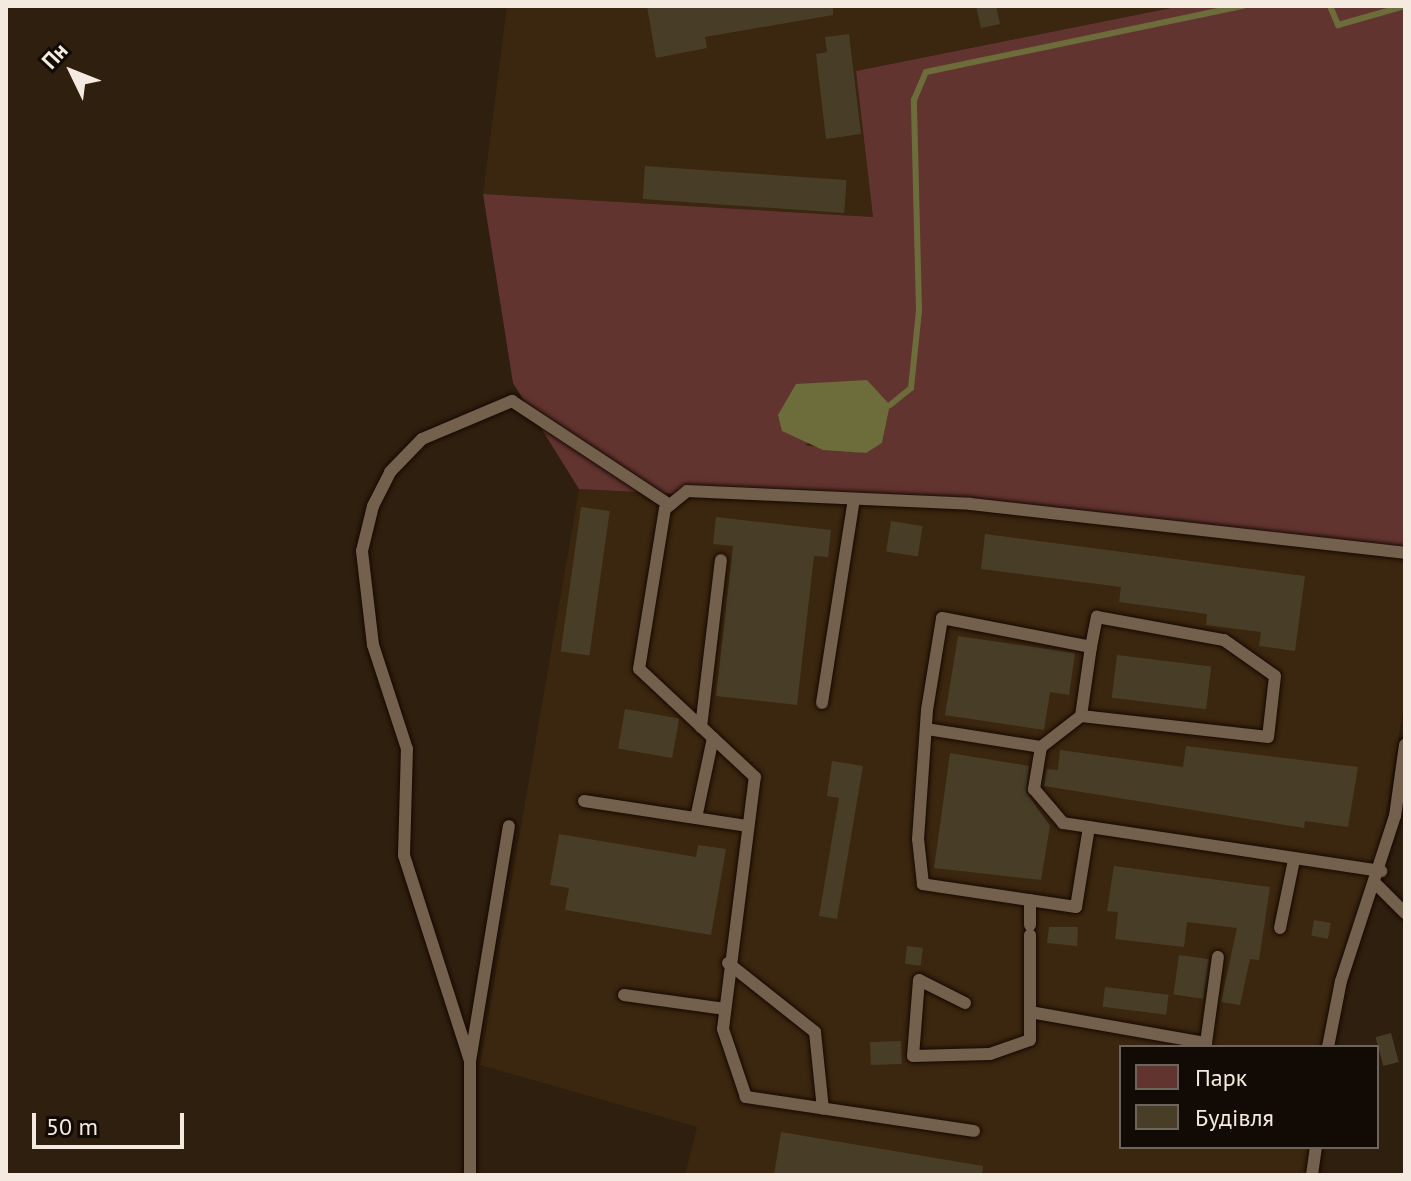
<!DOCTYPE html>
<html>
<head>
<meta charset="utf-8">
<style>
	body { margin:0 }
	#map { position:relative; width:1411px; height:1181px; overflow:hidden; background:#2f1f0e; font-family:"PT Sans",sans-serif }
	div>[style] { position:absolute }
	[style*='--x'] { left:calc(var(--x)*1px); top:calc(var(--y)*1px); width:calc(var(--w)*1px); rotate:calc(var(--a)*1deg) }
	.built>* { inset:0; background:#3b260f }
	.green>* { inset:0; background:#623430 }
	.water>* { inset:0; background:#6d6d3c }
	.stream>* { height:6px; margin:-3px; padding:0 3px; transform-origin:3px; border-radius:3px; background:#6d6d3c }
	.building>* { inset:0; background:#483e28; transform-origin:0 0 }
	.roads { filter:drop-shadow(0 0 2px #160800) drop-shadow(0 0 2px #160800) }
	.service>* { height:12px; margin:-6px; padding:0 6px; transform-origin:6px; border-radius:6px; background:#73604d }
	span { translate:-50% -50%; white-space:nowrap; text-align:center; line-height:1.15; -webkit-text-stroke:7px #120a04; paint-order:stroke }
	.frame { position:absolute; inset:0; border:8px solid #f5eadf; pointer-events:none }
	.legend { position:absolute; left:1119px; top:1045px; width:260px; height:104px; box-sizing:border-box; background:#120a04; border:2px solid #6d645c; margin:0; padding:10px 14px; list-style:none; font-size:24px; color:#f5eadf }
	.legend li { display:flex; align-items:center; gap:16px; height:40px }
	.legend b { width:40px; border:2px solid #6d645c }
	.north { position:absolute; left:32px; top:32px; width:80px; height:80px; -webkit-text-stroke:6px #120a04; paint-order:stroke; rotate:313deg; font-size:22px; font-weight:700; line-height:32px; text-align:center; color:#f5eadf }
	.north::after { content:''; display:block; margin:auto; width:28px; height:36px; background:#f5eadf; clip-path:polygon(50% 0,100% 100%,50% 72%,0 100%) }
	.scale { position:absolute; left:32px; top:1113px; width:152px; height:36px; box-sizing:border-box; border:4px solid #f5eadf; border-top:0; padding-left:10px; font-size:24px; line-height:28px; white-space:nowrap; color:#f5eadf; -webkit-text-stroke:6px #120a04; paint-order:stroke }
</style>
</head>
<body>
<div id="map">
	<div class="built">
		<i style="clip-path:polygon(507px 6px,1181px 6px,856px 71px,873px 217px,483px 194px)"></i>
		<i style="clip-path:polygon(579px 489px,969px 509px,1405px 556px,1405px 698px,1378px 863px,1323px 1047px,1121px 1047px,1121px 1147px,1311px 1147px,1308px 1175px,685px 1175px,697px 1127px,480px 1065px)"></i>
	</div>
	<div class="green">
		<i style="clip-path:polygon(evenodd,1181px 6px,1405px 6px,1405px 556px,969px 509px,579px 489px,513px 383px,483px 194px,873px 217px,856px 71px,1181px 6px,890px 405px,882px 443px,865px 453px,805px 445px,890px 405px)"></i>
	</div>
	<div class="water">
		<i style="clip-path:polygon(867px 380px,890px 405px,882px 443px,866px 453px,823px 450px,782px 431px,778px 415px,796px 384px)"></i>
	</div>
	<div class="stream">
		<i style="--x:1330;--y:6;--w:21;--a:67"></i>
		<i style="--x:1338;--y:25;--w:70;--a:-15.8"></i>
		<i style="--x:890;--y:405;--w:27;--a:-39"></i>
		<i style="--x:911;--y:388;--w:77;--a:-84.1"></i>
		<i style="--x:919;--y:311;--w:211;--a:-91.4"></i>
		<i style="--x:914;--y:100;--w:30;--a:-67"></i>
		<i style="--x:926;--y:72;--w:324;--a:-11.8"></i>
	</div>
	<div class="building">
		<i style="clip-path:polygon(647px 6px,833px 6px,833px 15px,705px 37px,707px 48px,656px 58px)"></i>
		<i style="clip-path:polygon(976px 6px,996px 6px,1000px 24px,981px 28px)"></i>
		<i style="clip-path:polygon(849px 34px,861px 134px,826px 139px,816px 54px,827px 52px,825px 37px)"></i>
		<i style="left:645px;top:166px;width:202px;height:33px;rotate:4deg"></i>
		<i style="left:581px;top:507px;width:29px;height:146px;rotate:8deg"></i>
		<i style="clip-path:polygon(716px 517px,831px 530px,828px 557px,814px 556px,797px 705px,716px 696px,733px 546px,713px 544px)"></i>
		<i style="left:891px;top:521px;width:32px;height:31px;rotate:9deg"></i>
		<i style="clip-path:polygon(985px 534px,1305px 576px,1295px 651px,1259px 646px,1261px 632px,1206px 625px,1207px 614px,1119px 602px,1121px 587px,981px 569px)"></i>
		<i style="clip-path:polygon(958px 636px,1075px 653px,1069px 695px,1050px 692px,1044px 730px,945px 715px)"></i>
		<i style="left:1117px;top:655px;width:95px;height:43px;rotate:7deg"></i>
		<i style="left:625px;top:709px;width:55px;height:40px;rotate:10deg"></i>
		<i style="clip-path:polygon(1186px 746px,1358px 767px,1348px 827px,1305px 821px,1304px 828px,1044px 786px,1047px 769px,1058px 770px,1060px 750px,1183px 767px)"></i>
		<i style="clip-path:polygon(950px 753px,1029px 766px,1026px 792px,1050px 826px,1041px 880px,934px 868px)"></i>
		<i style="clip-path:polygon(832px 761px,863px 766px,837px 919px,819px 916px,839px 798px,827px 796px)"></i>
		<i style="clip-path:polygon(559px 834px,696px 857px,698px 845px,726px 849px,711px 935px,565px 910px,569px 888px,550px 885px)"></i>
		<i style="clip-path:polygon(1114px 866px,1270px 887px,1259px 960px,1250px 959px,1240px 1005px,1221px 1002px,1237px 928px,1187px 922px,1184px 947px,1115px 939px,1118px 912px,1107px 911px)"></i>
		<i style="left:1314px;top:920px;width:17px;height:16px;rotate:10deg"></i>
		<i style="clip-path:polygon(1049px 927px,1078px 927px,1077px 946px,1047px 943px)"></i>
		<i style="left:907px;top:946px;width:16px;height:18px;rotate:7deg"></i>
		<i style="left:1179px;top:955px;width:30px;height:40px;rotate:8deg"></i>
		<i style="left:1105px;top:987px;width:64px;height:20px;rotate:7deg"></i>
		<i style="left:1391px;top:1033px;width:30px;height:16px;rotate:75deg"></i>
		<i style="left:901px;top:1041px;width:23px;height:31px;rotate:88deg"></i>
		<i style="clip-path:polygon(781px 1132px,983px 1166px,982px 1175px,774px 1175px)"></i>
	</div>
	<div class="roads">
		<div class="service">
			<i style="--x:822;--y:703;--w:206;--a:-81.1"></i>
			<i style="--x:1081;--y:716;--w:70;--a:-81.8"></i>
			<i style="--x:701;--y:727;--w:168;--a:-83.2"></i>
			<i style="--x:927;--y:729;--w:115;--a:9"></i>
			<i style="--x:584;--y:801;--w:166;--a:8.7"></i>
			<i style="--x:696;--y:818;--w:82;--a:-78"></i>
			<i style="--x:1089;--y:827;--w:81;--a:99.2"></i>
			<i style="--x:1076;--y:907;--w:155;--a:-171.5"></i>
			<i style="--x:923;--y:884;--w:45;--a:-96.3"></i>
			<i style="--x:918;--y:839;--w:129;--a:-86"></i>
			<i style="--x:927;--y:710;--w:93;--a:-80.7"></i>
			<i style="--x:942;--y:618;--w:152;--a:11"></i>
			<i style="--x:1091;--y:647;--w:31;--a:-79"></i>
			<i style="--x:1097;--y:617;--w:129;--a:10.3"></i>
			<i style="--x:1224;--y:640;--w:62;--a:35.2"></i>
			<i style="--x:1275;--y:676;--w:61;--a:96.5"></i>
			<i style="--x:1268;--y:737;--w:188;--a:-173.6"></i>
			<i style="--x:1081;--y:716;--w:51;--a:142.2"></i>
			<i style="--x:1041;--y:747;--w:43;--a:99.5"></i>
			<i style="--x:1034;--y:789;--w:45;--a:49.5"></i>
			<i style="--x:1063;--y:823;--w:322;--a:8.6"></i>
			<i style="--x:1377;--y:885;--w:40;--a:45"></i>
			<i style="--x:1030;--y:900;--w:25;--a:90"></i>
			<i style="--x:1280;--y:928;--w:69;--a:-78.4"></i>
			<i style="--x:728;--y:963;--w:111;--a:38.4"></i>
			<i style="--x:815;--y:1032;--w:77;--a:84.1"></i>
			<i style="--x:624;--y:995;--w:102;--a:7.9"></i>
			<i style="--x:965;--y:1003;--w:51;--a:-153.4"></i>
			<i style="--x:919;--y:980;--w:76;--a:94.5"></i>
			<i style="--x:913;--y:1056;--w:77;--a:-1.5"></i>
			<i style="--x:990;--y:1054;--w:42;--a:-19.3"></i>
			<i style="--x:1030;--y:1040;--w:105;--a:-90"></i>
			<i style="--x:1030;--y:1012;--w:179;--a:10"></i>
			<i style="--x:1206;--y:1043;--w:87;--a:-82.1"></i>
			<i style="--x:1328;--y:1047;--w:67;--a:-78.9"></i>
			<i style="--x:1341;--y:981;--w:174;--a:-71.9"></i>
			<i style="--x:1395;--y:816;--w:72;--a:-82"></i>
			<i style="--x:470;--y:1061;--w:216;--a:-107.8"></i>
			<i style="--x:404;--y:855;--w:106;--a:-88.4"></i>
			<i style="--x:407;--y:749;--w:109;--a:-108.1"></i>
			<i style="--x:373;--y:645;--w:95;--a:-96.7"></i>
			<i style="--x:362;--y:551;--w:46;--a:-76.3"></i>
			<i style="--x:373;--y:506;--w:38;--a:-63"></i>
			<i style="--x:390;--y:472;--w:46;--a:-45.9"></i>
			<i style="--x:422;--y:439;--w:98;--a:-22.9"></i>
			<i style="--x:512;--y:401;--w:189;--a:33.4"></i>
			<i style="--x:974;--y:1131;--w:231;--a:-171.5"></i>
			<i style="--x:746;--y:1097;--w:72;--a:-108.7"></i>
			<i style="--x:723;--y:1029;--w:254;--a:-82.8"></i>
			<i style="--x:755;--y:777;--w:158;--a:-137"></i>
			<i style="--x:639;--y:669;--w:162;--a:-80.8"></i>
			<i style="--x:665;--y:509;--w:28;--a:-39"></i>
			<i style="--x:687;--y:491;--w:283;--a:2.6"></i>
			<i style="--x:970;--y:504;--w:438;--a:6.4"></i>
			<i style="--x:470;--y:1175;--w:114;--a:-90"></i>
			<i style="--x:470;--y:1061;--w:238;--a:-80.6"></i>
			<i style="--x:1312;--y:1175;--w:28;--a:-82"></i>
		</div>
	</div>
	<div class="frame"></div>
	<ul class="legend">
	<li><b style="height:22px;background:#623430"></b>Парк</li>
	<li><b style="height:22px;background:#483e28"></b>Будівля</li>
	</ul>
	<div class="north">Пн</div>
	<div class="scale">50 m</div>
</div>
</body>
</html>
